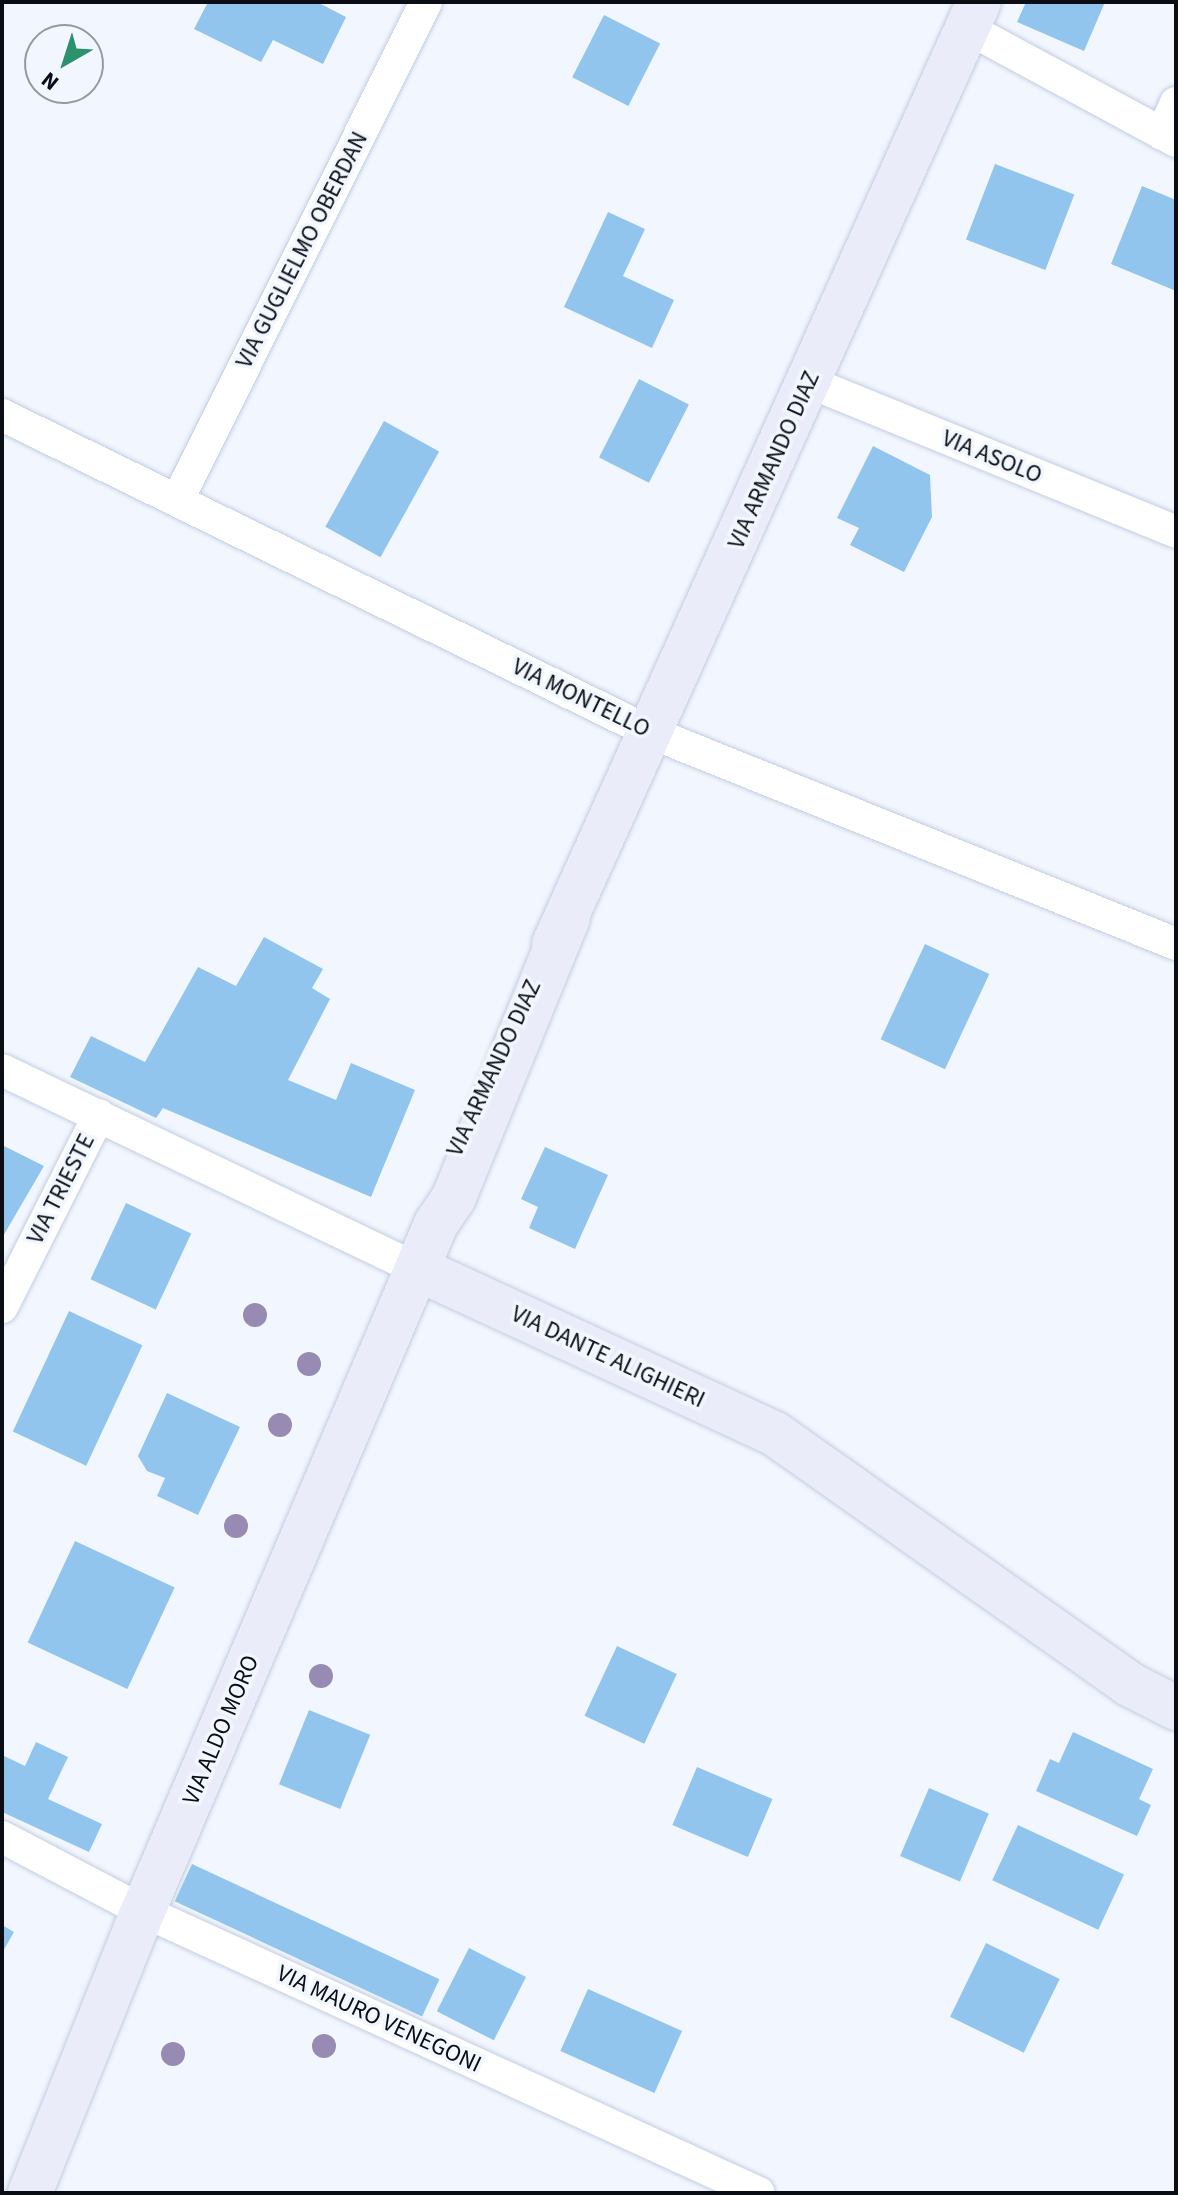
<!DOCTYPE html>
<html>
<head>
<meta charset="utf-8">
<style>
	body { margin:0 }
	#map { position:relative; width:1178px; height:2195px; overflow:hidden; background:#f2f7ff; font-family:"Source Sans 3",sans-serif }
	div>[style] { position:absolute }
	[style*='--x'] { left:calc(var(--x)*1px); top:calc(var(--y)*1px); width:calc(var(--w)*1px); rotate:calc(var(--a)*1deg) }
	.building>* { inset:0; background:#91c5ed; transform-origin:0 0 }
	.roads { filter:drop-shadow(0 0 2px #c3cde0) drop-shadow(0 0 2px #c3cde0) }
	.street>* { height:32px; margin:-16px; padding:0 16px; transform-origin:16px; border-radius:16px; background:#fff }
	.secondary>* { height:44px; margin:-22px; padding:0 22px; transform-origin:22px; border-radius:22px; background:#ebecfa }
	.trees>* { width:24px; height:24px; margin:-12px; border-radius:50%; background:#988bb3 }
	span { translate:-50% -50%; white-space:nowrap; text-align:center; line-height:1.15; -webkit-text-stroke:7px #f2f7ff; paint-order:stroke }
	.street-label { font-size:24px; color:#0a0e14 }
	.frame { position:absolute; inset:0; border:4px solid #0a0e14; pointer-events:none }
	.north { position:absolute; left:24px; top:24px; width:80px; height:80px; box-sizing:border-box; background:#f2f7ff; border:2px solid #959aa1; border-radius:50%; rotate:219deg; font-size:22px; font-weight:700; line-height:32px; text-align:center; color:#0a0e14 }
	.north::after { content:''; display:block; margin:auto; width:28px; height:36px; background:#2c916d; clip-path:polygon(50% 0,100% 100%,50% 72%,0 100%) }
</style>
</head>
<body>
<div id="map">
	<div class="building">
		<i style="clip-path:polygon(208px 2px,317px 2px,346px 17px,323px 64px,273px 40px,261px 62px,194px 29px)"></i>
		<i style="clip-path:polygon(1026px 2px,1105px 2px,1084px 51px,1017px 22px)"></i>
		<i style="left:604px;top:15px;width:63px;height:70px;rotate:27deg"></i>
		<i style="left:995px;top:164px;width:85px;height:81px;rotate:21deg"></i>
		<i style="clip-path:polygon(1142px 186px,1176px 200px,1176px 291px,1111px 264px)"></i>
		<i style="clip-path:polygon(608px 212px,645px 229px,623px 276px,674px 300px,652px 348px,564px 307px)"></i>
		<i style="left:639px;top:379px;width:56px;height:88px;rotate:27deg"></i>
		<i style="left:384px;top:421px;width:63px;height:121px;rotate:29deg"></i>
		<i style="clip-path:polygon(873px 446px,930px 475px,932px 517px,904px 572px,850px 545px,859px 528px,837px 518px)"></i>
		<i style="clip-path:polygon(264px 937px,323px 969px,312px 988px,330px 999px,288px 1080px,336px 1100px,351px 1063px,415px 1090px,371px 1197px,163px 1108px,156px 1118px,70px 1077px,91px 1036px,145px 1062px,198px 967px,236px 986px)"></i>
		<i style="left:925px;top:944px;width:71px;height:105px;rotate:25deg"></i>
		<i style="clip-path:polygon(4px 1146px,44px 1166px,2px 1238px,2px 1150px)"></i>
		<i style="clip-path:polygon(545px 1147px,608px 1175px,575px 1249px,529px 1228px,538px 1207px,521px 1199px)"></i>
		<i style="left:126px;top:1203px;width:72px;height:84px;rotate:25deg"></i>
		<i style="left:69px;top:1311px;width:81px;height:133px;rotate:25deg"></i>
		<i style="clip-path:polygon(167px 1393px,240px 1427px,198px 1515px,157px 1496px,165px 1478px,147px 1471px,138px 1456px)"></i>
		<i style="left:75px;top:1541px;width:110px;height:112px;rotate:25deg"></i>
		<i style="left:617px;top:1646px;width:66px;height:77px;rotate:25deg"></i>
		<i style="left:309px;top:1710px;width:66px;height:80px;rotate:22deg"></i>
		<i style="clip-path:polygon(1073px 1732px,1153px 1769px,1139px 1799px,1151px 1805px,1137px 1836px,1036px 1791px,1050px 1759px,1059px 1763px)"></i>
		<i style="clip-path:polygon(36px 1742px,68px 1757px,48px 1799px,102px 1824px,89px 1852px,2px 1812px,2px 1755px,25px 1766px)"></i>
		<i style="left:697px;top:1767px;width:82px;height:63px;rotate:23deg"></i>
		<i style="left:929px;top:1788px;width:65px;height:74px;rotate:23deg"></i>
		<i style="left:1018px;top:1825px;width:117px;height:61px;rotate:25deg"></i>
		<i style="left:192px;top:1864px;width:273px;height:41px;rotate:25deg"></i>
		<i style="clip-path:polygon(2px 1925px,14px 1932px,2px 1953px)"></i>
		<i style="left:986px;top:1943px;width:82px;height:82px;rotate:26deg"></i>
		<i style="left:469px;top:1948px;width:64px;height:71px;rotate:27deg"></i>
		<i style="left:588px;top:1989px;width:103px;height:68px;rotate:24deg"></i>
	</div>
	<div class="roads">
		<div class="street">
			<i style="--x:967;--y:28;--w:238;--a:28.4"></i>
			<i style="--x:1162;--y:134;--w:34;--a:-66"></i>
			<i style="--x:809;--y:382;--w:396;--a:22.2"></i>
			<i style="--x:2;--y:415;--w:724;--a:26.07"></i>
			<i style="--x:652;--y:733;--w:565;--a:21.93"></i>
			<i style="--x:178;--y:499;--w:555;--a:-63.48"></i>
			<i style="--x:2;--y:1070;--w:461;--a:25.6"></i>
			<i style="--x:2;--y:1307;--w:215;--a:-63.2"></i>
			<i style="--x:2;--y:1837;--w:159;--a:27.7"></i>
			<i style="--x:143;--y:1911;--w:677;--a:24.6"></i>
		</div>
		<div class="secondary">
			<i style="--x:554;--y:944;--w:1033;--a:-65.72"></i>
			<i style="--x:418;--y:1269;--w:393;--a:24.8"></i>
			<i style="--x:775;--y:1434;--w:433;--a:35.2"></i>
			<i style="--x:1129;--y:1684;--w:53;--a:27.1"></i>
			<i style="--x:30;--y:2193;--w:304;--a:-68.2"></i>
			<i style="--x:143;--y:1911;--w:747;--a:-66.9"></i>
			<i style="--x:436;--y:1224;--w:32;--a:-56"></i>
			<i style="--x:454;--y:1197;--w:301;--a:-67.8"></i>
		</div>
	</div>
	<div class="trees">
		<i style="left:255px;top:1315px"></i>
		<i style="left:309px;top:1364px"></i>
		<i style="left:280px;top:1425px"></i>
		<i style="left:236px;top:1526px"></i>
		<i style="left:321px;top:1676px"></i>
		<i style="left:324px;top:2046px"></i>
		<i style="left:173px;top:2054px"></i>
	</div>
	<div class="street-label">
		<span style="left:302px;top:250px;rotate:-63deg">VIA GUGLIELMO OBERDAN</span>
		<span style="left:992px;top:457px;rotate:22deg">VIA ASOLO</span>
		<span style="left:774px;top:460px;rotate:-66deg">VIA ARMANDO DIAZ</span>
		<span style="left:581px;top:698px;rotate:26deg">VIA MONTELLO</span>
		<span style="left:494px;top:1068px;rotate:-65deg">VIA ARMANDO DIAZ</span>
		<span style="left:61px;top:1189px;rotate:-63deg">VIA TRIESTE</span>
		<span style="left:608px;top:1357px;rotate:25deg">VIA DANTE ALIGHIERI</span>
		<span style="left:221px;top:1730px;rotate:-67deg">VIA ALDO MORO</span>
		<span style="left:379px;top:2019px;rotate:25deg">VIA MAURO VENEGONI</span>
	</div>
	<div class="frame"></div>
	<div class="north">N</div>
</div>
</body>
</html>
